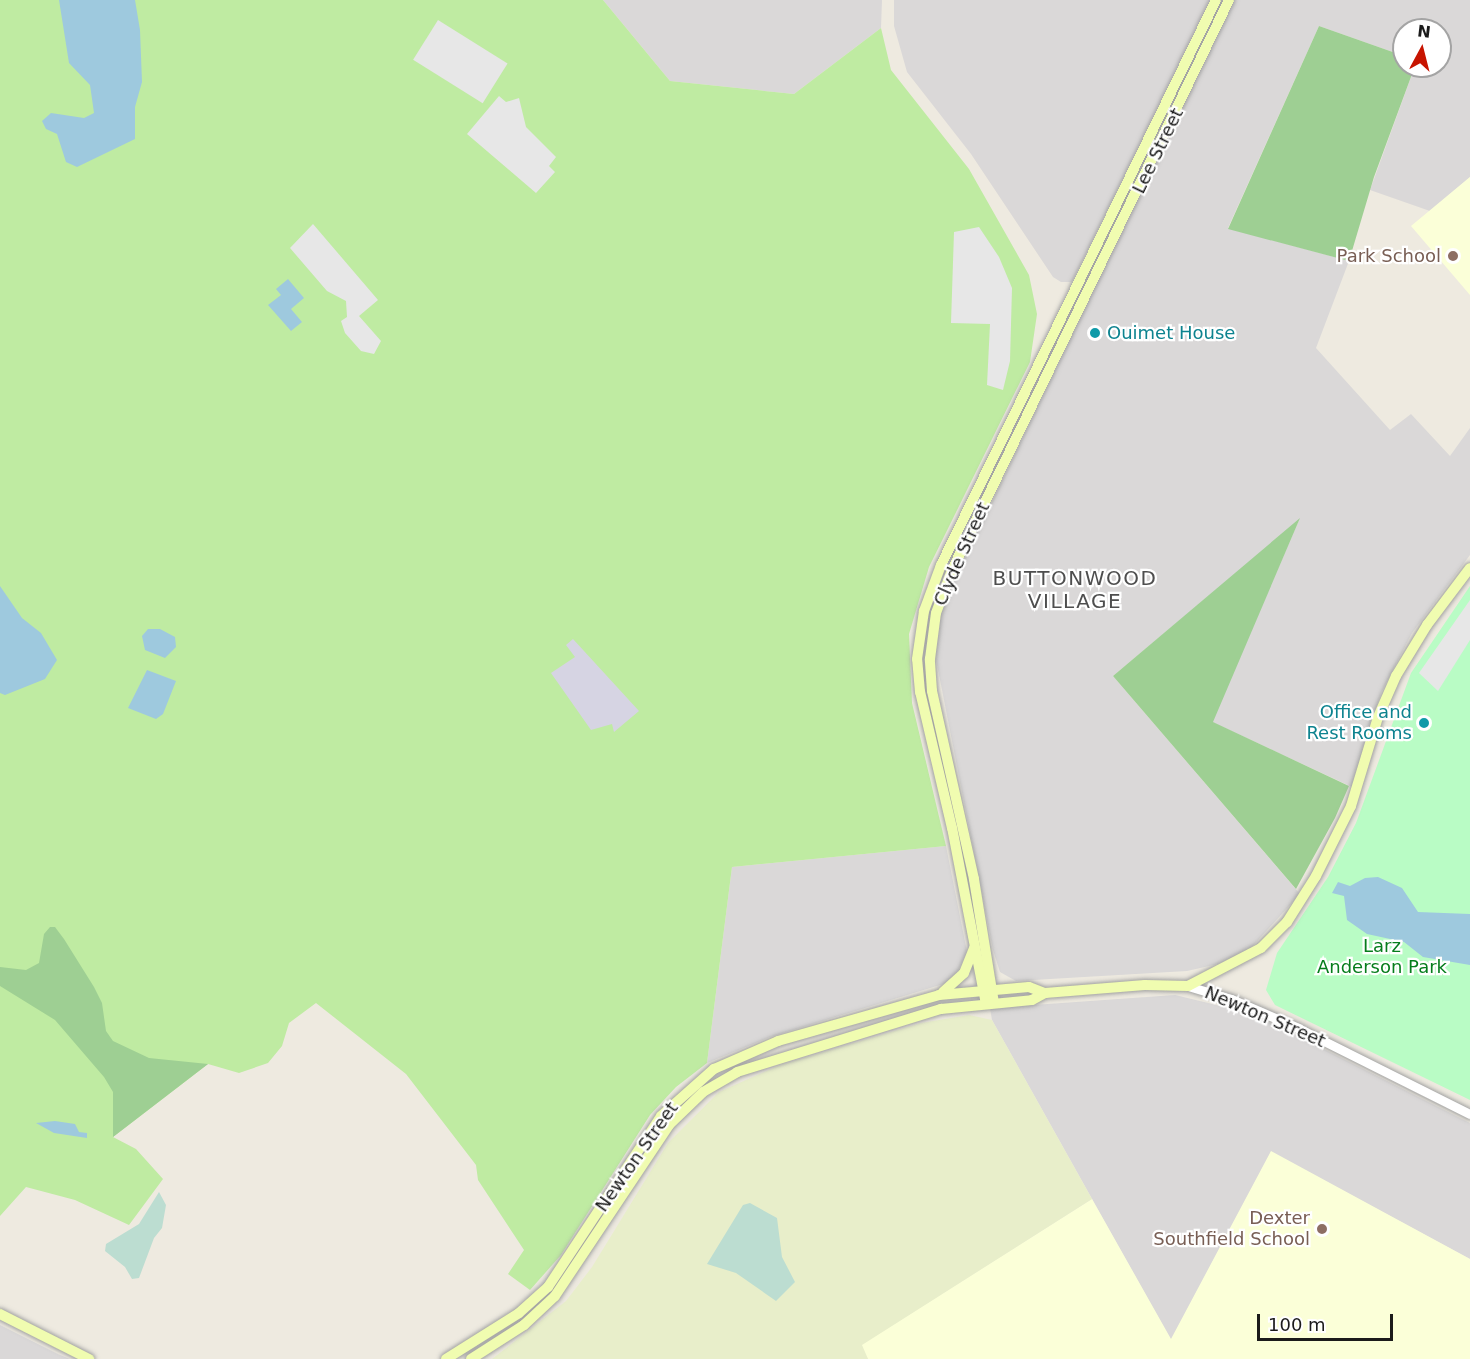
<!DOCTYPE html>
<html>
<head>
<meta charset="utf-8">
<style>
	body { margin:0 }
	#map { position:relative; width:1470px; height:1359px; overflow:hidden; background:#eeeae0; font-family:"DejaVu Sans",sans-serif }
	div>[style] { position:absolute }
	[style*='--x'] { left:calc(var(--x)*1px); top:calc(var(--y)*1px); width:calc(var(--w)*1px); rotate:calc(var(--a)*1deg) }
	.residential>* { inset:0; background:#dad8d8 }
	.education>* { inset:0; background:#fbffd8 }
	.farmland>* { inset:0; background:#e8eeca }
	.grass>* { inset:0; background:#bfeba2 }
	.forest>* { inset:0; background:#9ecf93 }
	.wetland>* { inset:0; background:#bcddd1 }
	.park>* { inset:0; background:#b9fcc5 }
	.parking>* { inset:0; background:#e7e7e7; transform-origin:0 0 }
	.plaza>* { inset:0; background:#d6d4e3 }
	.water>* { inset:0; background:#9ec9de }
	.roads { filter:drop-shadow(0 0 2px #a2a2a2) drop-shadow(0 0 2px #a2a2a2) }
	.tertiary>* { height:9px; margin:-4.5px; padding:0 4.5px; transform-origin:4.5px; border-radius:4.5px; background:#fff }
	.secondary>* { height:10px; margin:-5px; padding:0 5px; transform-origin:5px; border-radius:5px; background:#f0fcb0 }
	.dots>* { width:16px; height:16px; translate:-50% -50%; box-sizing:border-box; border:3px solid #fff; border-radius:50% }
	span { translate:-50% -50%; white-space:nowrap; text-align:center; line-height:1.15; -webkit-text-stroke:4.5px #fff; paint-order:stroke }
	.street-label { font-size:18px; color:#1b1b1b }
	.education-label { font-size:18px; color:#785e54 }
	.right { translate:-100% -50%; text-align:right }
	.culture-label { font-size:18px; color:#0d838f }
	.left { translate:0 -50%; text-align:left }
	.park-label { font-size:18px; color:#067d1c }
	.neighbourhood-label { font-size:20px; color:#4e4e4e; letter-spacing:1.5px }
	.north { position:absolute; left:1392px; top:18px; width:60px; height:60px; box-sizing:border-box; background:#fff; border:2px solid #a4a4a4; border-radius:50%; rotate:7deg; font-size:16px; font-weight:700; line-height:24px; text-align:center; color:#1b1b1b }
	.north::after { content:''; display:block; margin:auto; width:21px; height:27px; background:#c71400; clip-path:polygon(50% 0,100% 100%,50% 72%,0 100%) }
	.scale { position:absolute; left:1257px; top:1314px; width:136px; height:27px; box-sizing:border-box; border:3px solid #1b1b1b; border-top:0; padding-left:8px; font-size:18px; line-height:21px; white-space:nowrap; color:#1b1b1b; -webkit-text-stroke:4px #fff; paint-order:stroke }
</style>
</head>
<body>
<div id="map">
	<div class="residential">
		<i style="clip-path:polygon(603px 0,882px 0,881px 28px,794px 94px,670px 81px)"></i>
		<i style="clip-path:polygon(894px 0,1212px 0,1072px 282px,1061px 282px,1053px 277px,971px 154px,907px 72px,894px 26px)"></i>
		<i style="clip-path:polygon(1232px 0,1470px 0,1470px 177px,1430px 211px,1370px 190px,1415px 66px,1440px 66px,1440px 30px,1404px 30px,1404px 56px,1319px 26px,1228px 228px,1349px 261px,1316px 348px,1390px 430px,1411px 414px,1450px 456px,1470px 428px,1470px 555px,1412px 633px,1381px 693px,1352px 787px,1212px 722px,1299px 520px,1113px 676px,1300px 894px,1250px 949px,1218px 964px,1187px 971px,1016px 981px,1000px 972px,993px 950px,934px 649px,938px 615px)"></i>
		<i style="clip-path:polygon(946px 846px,967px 952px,953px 981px,770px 1037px,707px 1063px,732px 867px)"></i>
		<i style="clip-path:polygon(1175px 995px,1233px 1009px,1278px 1026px,1470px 1123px,1470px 1259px,1271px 1152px,1171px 1340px,992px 1020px,990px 1008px)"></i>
		<i style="clip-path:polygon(0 1325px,60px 1355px,70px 1359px,0 1359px)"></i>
	</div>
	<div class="education">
		<i style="clip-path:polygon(1470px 177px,1470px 295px,1411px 226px)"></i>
		<i style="clip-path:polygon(1271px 1151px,1470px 1259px,1470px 1359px,868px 1359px,861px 1345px,1092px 1199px,1171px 1339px)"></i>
	</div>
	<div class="farmland">
		<i style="clip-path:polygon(969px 1015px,992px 1020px,1092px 1199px,862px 1345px,868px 1359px,492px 1359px,566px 1301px,592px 1267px,668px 1143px,719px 1092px,780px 1065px,921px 1023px)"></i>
	</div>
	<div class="grass">
		<i style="clip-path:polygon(0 0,603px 0,670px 81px,794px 94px,881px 28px,891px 70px,969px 169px,1029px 275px,1037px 314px,1030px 362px,929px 567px,909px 634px,912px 703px,946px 846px,732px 867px,707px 1063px,676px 1087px,650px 1115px,561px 1255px,530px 1290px,508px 1274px,524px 1250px,478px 1180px,476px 1165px,406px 1074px,316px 1003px,289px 1023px,282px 1046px,268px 1063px,239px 1073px,208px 1064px,113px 1137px,136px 1149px,163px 1179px,129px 1225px,75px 1200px,26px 1187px,0 1216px)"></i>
	</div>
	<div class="forest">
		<i style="clip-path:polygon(1319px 26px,1404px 56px,1404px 66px,1415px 66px,1374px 177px,1349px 261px,1228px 229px)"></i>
		<i style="clip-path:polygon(1300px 518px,1213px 722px,1349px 786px,1335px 818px,1296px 889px,1113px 676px)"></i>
		<i style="clip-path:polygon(50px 927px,55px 927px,64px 939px,94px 987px,102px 1003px,106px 1031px,113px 1041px,149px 1058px,208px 1064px,113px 1137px,113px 1092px,104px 1077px,55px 1020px,0 986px,0 967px,26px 970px,39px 963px,44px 934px)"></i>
	</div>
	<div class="wetland">
		<i style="clip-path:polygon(159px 1192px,166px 1205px,162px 1228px,154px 1238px,139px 1278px,132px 1279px,125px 1267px,105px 1251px,106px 1244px,139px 1224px)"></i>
		<i style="clip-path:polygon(750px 1203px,777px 1218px,782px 1257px,795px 1282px,776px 1301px,736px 1273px,707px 1264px,743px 1205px)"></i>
	</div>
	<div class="park">
		<i style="clip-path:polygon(1470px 586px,1470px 1100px,1275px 1005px,1266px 990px,1277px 953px,1328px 877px,1356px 823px,1411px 673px)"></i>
	</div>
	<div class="parking">
		<i style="left:438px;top:20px;width:82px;height:47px;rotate:32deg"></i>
		<i style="clip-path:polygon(499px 96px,506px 102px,519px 98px,526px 127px,556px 157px,549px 166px,555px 172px,536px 193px,467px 134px)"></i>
		<i style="clip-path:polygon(313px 224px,378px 300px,359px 316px,381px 341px,374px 354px,361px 351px,345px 333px,341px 321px,347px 317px,346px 301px,327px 291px,290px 248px)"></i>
		<i style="clip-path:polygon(979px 227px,999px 257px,1012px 288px,1010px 361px,1003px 390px,987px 385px,990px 324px,951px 323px,954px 232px)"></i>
		<i style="clip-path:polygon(1470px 600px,1470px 640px,1438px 691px,1419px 673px)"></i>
	</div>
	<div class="plaza">
		<i style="clip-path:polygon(573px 639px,639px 711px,614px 732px,612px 724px,591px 730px,551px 673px,575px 657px,566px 645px)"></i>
	</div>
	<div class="water">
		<i style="clip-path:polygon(59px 0,135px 0,140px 30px,142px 82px,135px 107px,135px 139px,77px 167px,66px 162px,57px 134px,46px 129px,42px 121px,51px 113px,84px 118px,94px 113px,90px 85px,69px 63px)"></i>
		<i style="clip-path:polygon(288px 279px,304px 298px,291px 309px,302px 322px,291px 331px,268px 305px,281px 295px,276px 289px)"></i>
		<i style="clip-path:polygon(0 586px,22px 618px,41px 633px,57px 660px,45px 679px,5px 695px,0 693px)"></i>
		<i style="clip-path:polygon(148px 629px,160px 629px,175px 637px,176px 647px,165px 658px,145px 650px,142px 636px)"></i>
		<i style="clip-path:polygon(147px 670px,176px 681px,163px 714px,156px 719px,128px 708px)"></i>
		<i style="clip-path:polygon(1378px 877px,1402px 888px,1418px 912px,1470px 914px,1470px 965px,1423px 957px,1404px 942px,1367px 934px,1347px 920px,1344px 896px,1332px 893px,1338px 882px,1350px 886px,1365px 878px)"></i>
		<i style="clip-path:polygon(55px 1121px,75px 1124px,79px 1132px,87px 1133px,87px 1138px,54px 1133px,36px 1123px)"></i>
	</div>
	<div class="roads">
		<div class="tertiary">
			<i style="--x:1188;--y:986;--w:45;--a:16.8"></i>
			<i style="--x:1231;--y:999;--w:73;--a:23.4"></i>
			<i style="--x:1298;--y:1028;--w:192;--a:26.6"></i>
		</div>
		<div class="secondary">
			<i style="--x:943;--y:992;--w:28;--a:-42"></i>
			<i style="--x:964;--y:973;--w:27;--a:-68"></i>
			<i style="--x:994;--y:1003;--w:126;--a:-99.2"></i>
			<i style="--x:974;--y:879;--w:193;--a:-102.6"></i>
			<i style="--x:932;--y:691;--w:32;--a:-94"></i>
			<i style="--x:930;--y:659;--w:46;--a:-82.6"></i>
			<i style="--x:936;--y:613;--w:46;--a:-69.6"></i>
			<i style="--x:952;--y:570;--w:634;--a:-64.08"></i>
			<i style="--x:986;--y:1004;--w:179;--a:-100.9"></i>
			<i style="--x:952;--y:828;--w:140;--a:-103.2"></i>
			<i style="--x:920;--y:692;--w:33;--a:-95"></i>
			<i style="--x:917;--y:659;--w:49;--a:-81.7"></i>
			<i style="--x:924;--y:611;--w:49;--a:-69.7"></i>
			<i style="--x:941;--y:565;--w:628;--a:-64.05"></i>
			<i style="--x:0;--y:1314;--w:100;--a:26.8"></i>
			<i style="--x:446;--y:1359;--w:86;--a:-32.2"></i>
			<i style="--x:519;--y:1313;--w:39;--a:-42"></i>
			<i style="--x:548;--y:1287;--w:205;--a:-56.5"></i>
			<i style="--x:661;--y:1116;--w:71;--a:-41.6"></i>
			<i style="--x:714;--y:1069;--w:70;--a:-23.6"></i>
			<i style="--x:778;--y:1041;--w:167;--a:-15.9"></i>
			<i style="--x:939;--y:995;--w:90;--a:-5.1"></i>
			<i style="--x:1029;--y:987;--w:17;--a:21"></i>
			<i style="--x:471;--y:1359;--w:63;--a:-32.7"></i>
			<i style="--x:524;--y:1325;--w:42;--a:-43.1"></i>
			<i style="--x:555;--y:1296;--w:206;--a:-56.3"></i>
			<i style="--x:669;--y:1125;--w:47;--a:-44.1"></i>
			<i style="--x:703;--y:1092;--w:39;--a:-30"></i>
			<i style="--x:737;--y:1072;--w:214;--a:-17.2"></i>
			<i style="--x:941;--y:1009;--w:91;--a:-5.6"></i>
			<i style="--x:1032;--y:1000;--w:15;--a:-28"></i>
			<i style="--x:1045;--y:993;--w:100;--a:-4.6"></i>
			<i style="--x:1145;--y:985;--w:43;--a:1.3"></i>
			<i style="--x:1188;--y:986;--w:82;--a:-27.5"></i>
			<i style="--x:1261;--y:948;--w:37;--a:-45"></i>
			<i style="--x:1287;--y:922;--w:54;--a:-57.8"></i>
			<i style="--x:1316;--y:876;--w:78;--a:-63.4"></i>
			<i style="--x:1351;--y:806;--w:93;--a:-73.1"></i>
			<i style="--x:1378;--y:717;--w:45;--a:-66.3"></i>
			<i style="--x:1396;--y:676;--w:60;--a:-58.7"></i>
			<i style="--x:1427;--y:625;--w:71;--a:-53"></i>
		</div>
	</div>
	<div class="dots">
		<i style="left:1453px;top:256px;background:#8d6e63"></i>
		<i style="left:1095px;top:333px;background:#0f9aa8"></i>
		<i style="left:1424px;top:723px;background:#0f9aa8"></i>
		<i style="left:1322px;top:1229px;background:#8d6e63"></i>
	</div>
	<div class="street-label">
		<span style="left:1158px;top:151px;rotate:-64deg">Lee Street</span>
		<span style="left:962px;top:554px;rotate:-66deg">Clyde Street</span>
		<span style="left:1265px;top:1017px;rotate:23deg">Newton Street</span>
		<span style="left:637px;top:1157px;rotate:-55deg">Newton Street</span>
	</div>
	<div class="education-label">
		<span class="right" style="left:1441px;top:256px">Park School</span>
		<span class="right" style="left:1310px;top:1229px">Dexter<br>Southfield School</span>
	</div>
	<div class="culture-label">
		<span class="left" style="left:1107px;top:333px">Ouimet House</span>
		<span class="right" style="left:1412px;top:723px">Office and<br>Rest Rooms</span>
	</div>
	<div class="park-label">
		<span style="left:1382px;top:957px">Larz<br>Anderson Park</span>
	</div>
	<div class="neighbourhood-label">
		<span style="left:1075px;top:590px">BUTTONWOOD<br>VILLAGE</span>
	</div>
	<div class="north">N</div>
	<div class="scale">100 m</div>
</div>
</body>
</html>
